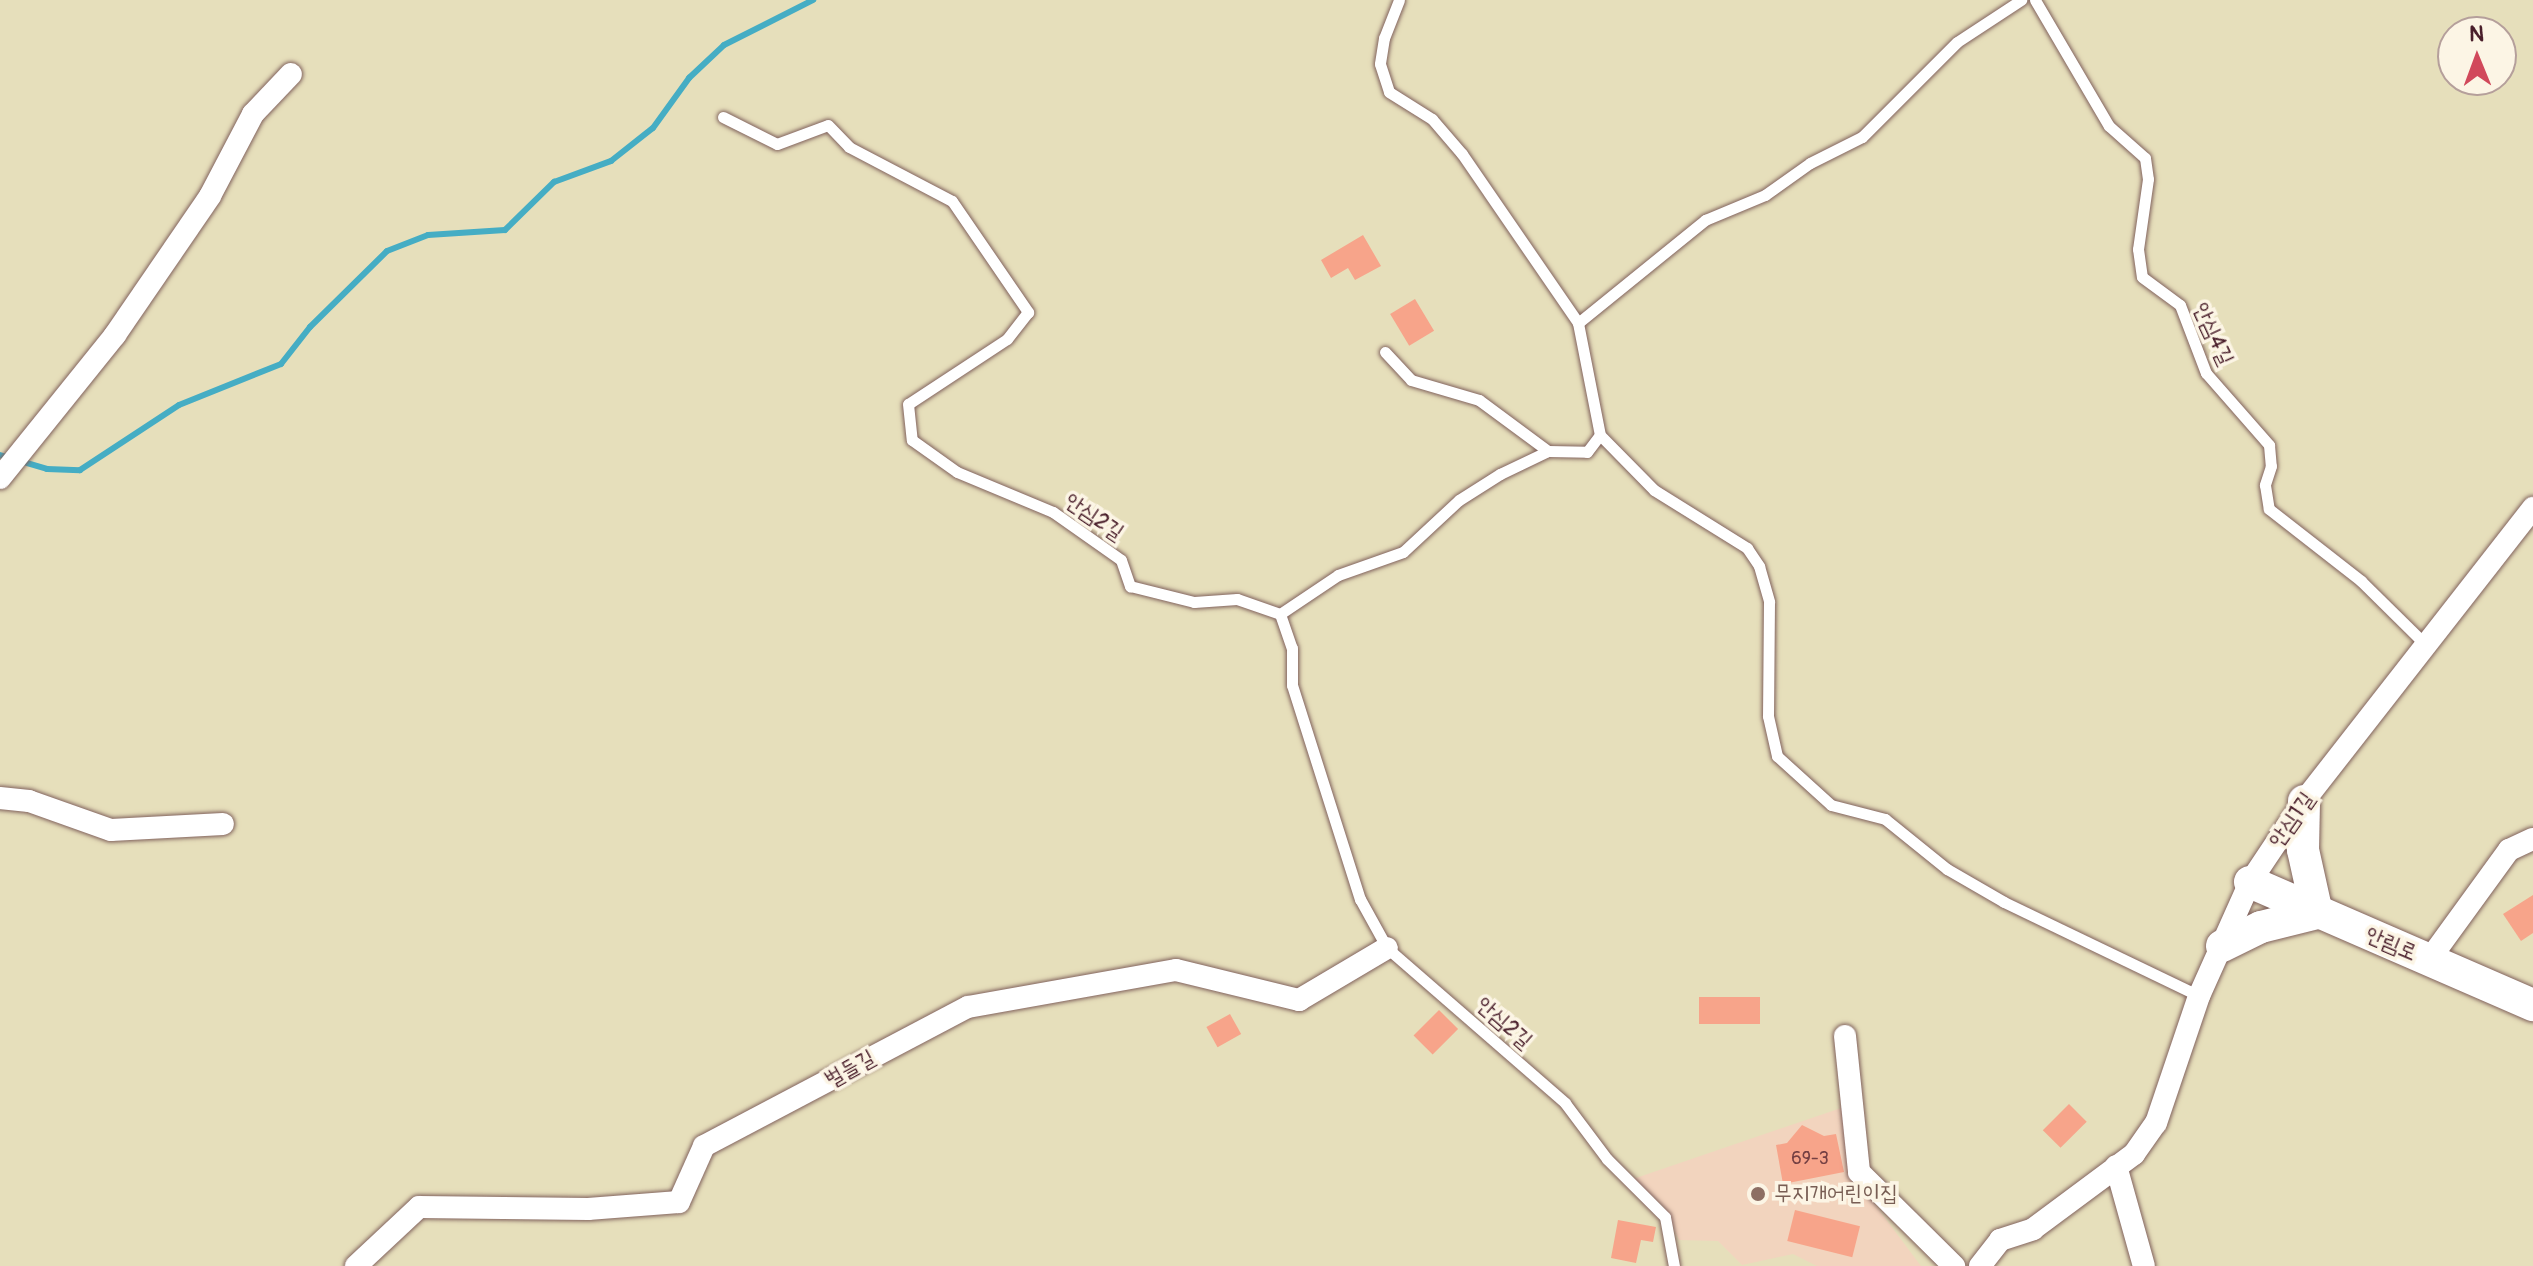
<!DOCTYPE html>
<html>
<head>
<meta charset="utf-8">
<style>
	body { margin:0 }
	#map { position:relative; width:2533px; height:1266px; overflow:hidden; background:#e6dfbb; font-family:Pangolin,"Poor Story",sans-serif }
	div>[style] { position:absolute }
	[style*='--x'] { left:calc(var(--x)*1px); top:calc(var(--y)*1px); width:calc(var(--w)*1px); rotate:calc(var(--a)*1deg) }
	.built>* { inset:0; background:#f2d4be }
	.stream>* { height:6px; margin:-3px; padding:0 3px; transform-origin:3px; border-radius:3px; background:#45adc4 }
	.building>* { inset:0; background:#f7a48a; transform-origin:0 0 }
	.roads { filter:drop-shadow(0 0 2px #81625d) drop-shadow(0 0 2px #81625d) }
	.lane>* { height:11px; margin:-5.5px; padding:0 5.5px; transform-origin:5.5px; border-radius:5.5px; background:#fff }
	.street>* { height:22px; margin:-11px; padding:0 11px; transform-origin:11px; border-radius:11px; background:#fff }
	.secondary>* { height:32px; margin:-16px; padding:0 16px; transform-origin:16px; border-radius:16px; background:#fff }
	.dots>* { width:22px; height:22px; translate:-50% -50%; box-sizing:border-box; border:4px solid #fcf5e5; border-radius:50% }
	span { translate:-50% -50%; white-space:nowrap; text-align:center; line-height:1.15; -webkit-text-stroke:7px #fcf5e5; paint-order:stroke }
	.number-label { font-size:18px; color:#754043 }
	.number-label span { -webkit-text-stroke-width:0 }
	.street-label { font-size:22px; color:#4a1f2b }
	.education-label { font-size:22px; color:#785e54 }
	.left { translate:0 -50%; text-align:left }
	.north { position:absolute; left:2437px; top:16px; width:80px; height:80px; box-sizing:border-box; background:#fcf5e5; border:2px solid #b59f9b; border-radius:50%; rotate:359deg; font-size:22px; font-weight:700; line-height:32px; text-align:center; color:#4a1f2b }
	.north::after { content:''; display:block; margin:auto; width:28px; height:36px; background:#d1495b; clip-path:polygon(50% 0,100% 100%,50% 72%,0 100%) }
</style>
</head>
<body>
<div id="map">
	<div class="built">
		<i style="clip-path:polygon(1847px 1106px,1858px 1182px,1921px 1266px,1817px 1266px,1793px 1254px,1742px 1265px,1718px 1241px,1679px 1240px,1664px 1207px,1633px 1179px)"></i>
	</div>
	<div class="stream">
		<i style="--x:0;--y:455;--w:49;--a:16.6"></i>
		<i style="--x:47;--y:469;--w:33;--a:2"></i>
		<i style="--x:80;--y:470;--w:118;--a:-33.3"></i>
		<i style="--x:179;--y:405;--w:110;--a:-21.9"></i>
		<i style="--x:281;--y:364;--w:47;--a:-51.9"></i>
		<i style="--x:310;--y:327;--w:108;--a:-44.6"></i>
		<i style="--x:387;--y:251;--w:44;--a:-21.3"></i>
		<i style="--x:428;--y:235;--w:77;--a:-3.7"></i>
		<i style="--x:505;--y:230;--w:69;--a:-44.4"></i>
		<i style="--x:554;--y:182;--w:61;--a:-20.2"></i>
		<i style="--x:611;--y:161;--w:53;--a:-38.2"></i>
		<i style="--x:653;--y:128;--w:62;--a:-54.2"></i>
		<i style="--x:689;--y:78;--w:48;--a:-43.3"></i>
		<i style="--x:724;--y:45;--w:100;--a:-26.8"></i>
	</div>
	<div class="building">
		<i style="clip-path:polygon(1363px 235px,1381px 266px,1355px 280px,1348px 268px,1331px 278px,1321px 260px)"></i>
		<i style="left:1415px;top:299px;width:37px;height:29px;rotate:59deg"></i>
		<i style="clip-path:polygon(2533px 895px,2533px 933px,2521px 941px,2503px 914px)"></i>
		<i style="left:1699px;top:997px;width:61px;height:27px"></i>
		<i style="left:1439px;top:1010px;width:27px;height:36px;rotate:45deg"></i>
		<i style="left:1230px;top:1014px;width:23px;height:27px;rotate:61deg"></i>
		<i style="left:2069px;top:1104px;width:25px;height:37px;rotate:45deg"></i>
		<i style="clip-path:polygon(1802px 1125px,1824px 1136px,1836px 1134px,1844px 1172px,1783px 1184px,1776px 1145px,1787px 1143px)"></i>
		<i style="left:1795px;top:1210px;width:67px;height:32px;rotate:14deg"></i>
		<i style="clip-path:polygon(1618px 1220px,1656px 1227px,1653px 1242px,1641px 1240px,1636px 1263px,1611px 1258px)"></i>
	</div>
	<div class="roads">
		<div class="lane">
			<i style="--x:1399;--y:0;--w:41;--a:111.5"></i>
			<i style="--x:1384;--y:38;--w:26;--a:99"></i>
			<i style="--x:1380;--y:64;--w:29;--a:72"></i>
			<i style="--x:1389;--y:92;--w:51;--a:32.1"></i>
			<i style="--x:1432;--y:119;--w:46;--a:49.4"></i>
			<i style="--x:1462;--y:154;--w:205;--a:55.5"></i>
			<i style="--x:1578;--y:323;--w:114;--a:78.9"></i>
			<i style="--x:1600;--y:435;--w:77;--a:45.5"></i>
			<i style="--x:1654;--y:490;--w:110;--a:31.9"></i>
			<i style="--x:1747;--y:548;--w:22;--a:56"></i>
			<i style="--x:1759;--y:566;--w:37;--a:74"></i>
			<i style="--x:1769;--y:602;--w:114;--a:90.5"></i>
			<i style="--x:1768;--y:716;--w:41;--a:77.3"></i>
			<i style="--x:1777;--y:756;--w:73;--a:42.2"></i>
			<i style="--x:1831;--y:805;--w:56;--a:14.5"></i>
			<i style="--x:1885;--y:819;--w:80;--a:38.9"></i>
			<i style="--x:1947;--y:869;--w:66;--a:30.1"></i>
			<i style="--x:2004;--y:902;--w:216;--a:25.7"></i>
			<i style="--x:2035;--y:0;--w:146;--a:59.6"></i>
			<i style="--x:2109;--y:126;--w:48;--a:41.6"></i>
			<i style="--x:2145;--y:158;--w:21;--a:82"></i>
			<i style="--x:2148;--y:179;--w:71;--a:98.1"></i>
			<i style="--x:2138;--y:249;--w:28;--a:82"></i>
			<i style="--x:2142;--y:277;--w:47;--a:36.4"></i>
			<i style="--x:2180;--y:305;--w:73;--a:69.1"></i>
			<i style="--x:2206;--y:373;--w:96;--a:48.8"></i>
			<i style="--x:2269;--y:445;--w:21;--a:85"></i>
			<i style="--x:2271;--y:466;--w:20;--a:108"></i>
			<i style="--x:2265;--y:485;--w:24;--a:81"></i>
			<i style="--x:2269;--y:509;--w:117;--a:38"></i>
			<i style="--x:2361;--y:581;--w:91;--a:44.6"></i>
			<i style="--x:723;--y:117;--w:60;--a:26.6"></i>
			<i style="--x:777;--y:144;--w:54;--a:-20.4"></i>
			<i style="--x:828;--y:125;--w:30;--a:46"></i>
			<i style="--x:849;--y:147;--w:116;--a:27.7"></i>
			<i style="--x:952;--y:201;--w:135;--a:55.6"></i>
			<i style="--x:1028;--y:312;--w:34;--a:128"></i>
			<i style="--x:1007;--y:339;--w:118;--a:146.7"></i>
			<i style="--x:908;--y:404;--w:36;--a:84"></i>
			<i style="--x:912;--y:440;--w:55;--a:35.4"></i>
			<i style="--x:957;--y:472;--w:104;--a:22.6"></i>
			<i style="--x:1053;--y:512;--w:83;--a:35.2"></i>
			<i style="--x:1121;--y:560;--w:28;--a:71"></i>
			<i style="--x:1130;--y:586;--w:66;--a:14"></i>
			<i style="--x:1194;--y:602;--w:43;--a:-4"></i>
			<i style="--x:1237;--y:599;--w:46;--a:19.2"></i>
			<i style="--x:1280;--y:614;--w:36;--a:71"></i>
			<i style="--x:1292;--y:648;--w:37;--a:90"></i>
			<i style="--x:1292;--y:685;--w:225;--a:72.4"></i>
			<i style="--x:1360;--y:899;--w:56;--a:61.1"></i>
			<i style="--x:1387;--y:948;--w:236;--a:41"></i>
			<i style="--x:1565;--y:1103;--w:70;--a:53.1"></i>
			<i style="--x:1607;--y:1159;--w:82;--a:45"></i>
			<i style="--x:1665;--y:1217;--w:50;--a:79.6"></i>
			<i style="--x:1578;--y:323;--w:164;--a:-39"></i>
			<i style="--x:1705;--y:220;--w:65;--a:-22.6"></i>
			<i style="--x:1765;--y:195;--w:55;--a:-35.4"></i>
			<i style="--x:1810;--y:163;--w:58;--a:-26.6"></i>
			<i style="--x:1862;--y:137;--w:134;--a:-45"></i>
			<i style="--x:1957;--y:42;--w:77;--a:-33.3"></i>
			<i style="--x:1385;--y:352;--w:38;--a:47"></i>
			<i style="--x:1411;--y:380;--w:71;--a:16.4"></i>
			<i style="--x:1479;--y:400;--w:86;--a:36.5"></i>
			<i style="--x:1280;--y:614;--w:70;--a:-33.9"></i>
			<i style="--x:1338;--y:575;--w:69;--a:-19.5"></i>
			<i style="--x:1403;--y:552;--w:76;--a:-42.9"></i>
			<i style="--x:1459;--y:500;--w:49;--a:-32.4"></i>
			<i style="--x:1500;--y:474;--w:53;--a:-25.6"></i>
			<i style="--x:1548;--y:451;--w:39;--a:1"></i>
			<i style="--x:1587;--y:452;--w:21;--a:-53"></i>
		</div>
		<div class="street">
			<i style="--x:0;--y:478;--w:184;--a:-51.2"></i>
			<i style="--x:115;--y:335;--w:168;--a:-55.6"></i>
			<i style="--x:210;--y:196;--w:93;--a:-62.3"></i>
			<i style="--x:253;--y:114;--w:55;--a:-46.5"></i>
			<i style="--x:0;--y:798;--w:29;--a:6"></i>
			<i style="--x:29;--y:801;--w:87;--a:19.5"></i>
			<i style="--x:111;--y:830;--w:112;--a:-3.1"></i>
			<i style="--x:2429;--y:960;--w:136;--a:-54"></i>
			<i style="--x:2509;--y:850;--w:26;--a:-25"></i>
			<i style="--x:1845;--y:1036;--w:137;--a:84.1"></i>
			<i style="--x:1859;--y:1172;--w:134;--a:44.7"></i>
			<i style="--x:2116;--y:1166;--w:104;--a:74.4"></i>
			<i style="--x:356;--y:1266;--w:86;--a:-43.1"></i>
			<i style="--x:419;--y:1207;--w:169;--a:0.7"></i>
			<i style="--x:588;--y:1209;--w:91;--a:-4.4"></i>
			<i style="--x:679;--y:1202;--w:61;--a:-65.9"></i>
			<i style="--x:704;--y:1146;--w:298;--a:-27.8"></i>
			<i style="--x:968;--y:1007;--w:211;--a:-10.1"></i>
			<i style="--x:1176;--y:970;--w:127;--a:13.7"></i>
			<i style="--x:1299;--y:1000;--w:102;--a:-30.6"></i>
			<i style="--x:1980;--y:1266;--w:33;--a:-52"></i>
			<i style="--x:2000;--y:1240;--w:35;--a:-18"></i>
			<i style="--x:2033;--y:1229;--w:126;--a:-36.6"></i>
			<i style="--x:2134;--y:1154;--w:38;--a:-55"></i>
			<i style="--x:2156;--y:1123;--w:134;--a:-71.3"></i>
			<i style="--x:2199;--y:996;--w:125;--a:-65.9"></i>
			<i style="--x:2250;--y:882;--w:97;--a:-56.3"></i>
			<i style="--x:2304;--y:801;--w:372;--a:-52"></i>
		</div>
		<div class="secondary">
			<i style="--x:2250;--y:882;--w:309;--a:23.5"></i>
			<i style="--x:2222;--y:946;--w:43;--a:-26"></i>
			<i style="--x:2261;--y:927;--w:58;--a:-14"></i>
			<i style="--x:2317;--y:913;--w:65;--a:-102.5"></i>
			<i style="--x:2303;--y:850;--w:49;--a:-88.8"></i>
		</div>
	</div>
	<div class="dots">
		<i style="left:1758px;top:1194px;background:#8d6e63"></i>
	</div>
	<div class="number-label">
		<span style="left:1810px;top:1159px">69-3</span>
	</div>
	<div class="street-label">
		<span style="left:2213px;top:334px;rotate:65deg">안심4길</span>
		<span style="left:1094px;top:517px;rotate:34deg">안심2길</span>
		<span style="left:2292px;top:820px;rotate:-55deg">안심1길</span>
		<span style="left:2391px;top:944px;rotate:23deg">안림로</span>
		<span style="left:1504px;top:1023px;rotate:41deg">안심2길</span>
		<span style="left:850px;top:1069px;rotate:-29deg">벌들길</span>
	</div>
	<div class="education-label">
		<span class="left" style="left:1774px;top:1194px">무지개어린이집</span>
	</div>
	<div class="north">N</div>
</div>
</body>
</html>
